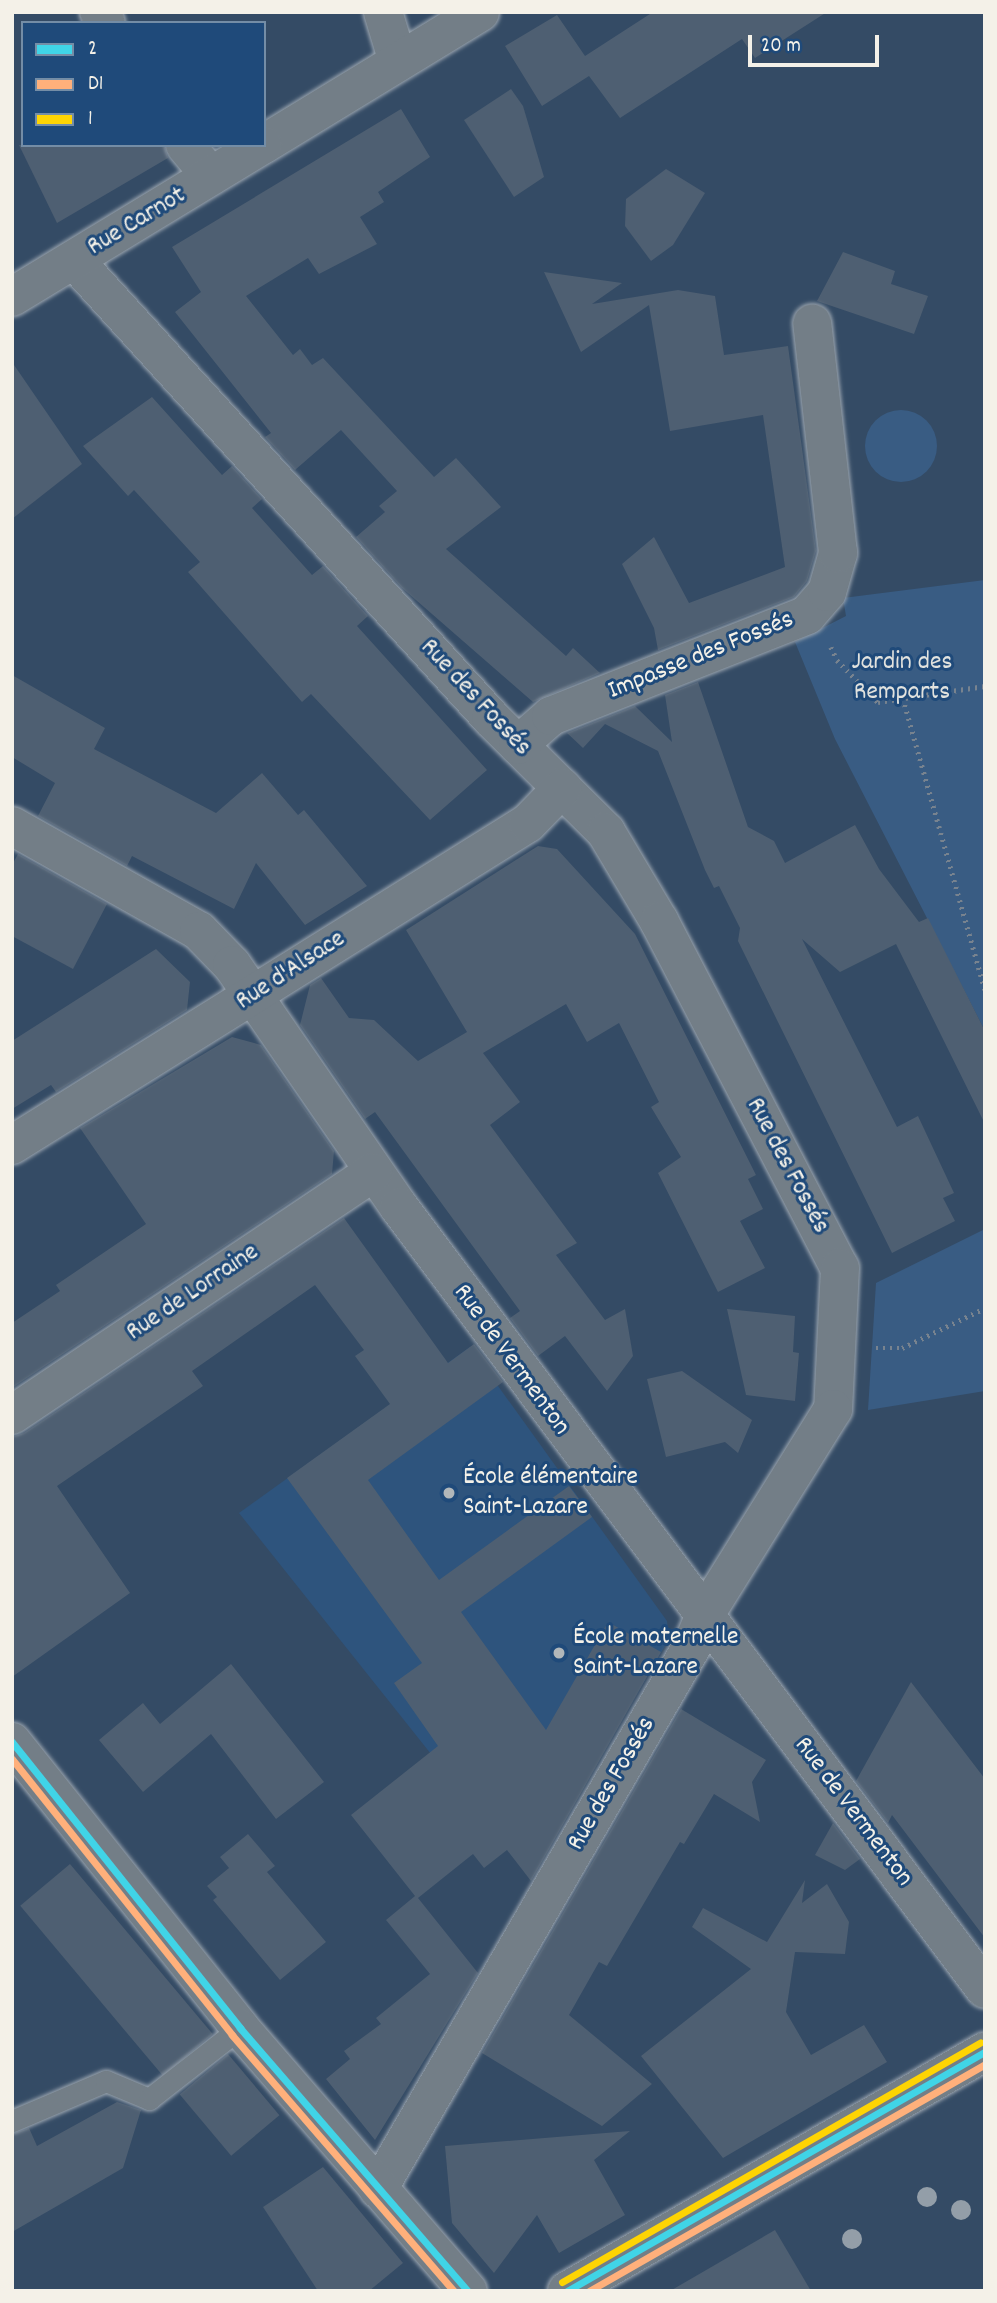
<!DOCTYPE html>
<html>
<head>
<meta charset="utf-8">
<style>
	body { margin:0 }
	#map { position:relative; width:997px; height:2303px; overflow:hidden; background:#344b65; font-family:Dekko,sans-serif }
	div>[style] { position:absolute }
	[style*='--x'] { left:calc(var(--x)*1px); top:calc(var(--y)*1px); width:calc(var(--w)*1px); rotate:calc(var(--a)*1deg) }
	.built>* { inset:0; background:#2e547d }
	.green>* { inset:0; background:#395c83 }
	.round { border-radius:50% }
	.building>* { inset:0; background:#4e5f72; transform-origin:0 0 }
	.path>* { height:4.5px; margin-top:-2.25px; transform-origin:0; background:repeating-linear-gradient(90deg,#78838f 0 2px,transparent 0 7px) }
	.roads { filter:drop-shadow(0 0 2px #9ba5af) drop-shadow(0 0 2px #9ba5af) }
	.service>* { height:21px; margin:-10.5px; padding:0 10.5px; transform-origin:10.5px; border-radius:10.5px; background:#737e87 }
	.minor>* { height:38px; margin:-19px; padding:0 19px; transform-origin:19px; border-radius:19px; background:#737e87 }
	.secondary>* { height:38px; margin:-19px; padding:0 19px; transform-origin:19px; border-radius:19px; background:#737e87 }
	.bus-1>* { height:7px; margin:-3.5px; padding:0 3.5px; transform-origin:3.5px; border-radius:3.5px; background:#40d4e7 }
	.bus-2>* { height:7px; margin:-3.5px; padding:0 3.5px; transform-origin:3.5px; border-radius:3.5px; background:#ffb07b }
	.bus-3>* { height:7px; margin:-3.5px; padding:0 3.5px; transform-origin:3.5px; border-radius:3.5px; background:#fed403 }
	.trees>* { width:20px; height:20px; margin:-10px; border-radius:50%; background:#939ea8 }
	.dots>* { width:19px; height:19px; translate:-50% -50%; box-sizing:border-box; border:4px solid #1f4a7a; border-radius:50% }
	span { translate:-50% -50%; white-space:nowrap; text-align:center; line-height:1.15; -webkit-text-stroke:6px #1f4a7a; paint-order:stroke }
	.street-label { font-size:26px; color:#f4f1e8 }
	.park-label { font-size:26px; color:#e1e2de }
	.poi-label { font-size:26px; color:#f4f1e8 }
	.left { translate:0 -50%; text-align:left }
	.frame { position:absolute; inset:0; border:14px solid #f4f1e8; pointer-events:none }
	.legend { position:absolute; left:21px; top:21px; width:245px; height:126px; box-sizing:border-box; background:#1f4a7a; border:2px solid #748da6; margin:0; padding:9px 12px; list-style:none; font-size:21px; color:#f4f1e8 }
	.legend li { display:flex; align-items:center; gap:14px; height:35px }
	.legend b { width:35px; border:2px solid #748da6 }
	.scale { position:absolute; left:748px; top:35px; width:131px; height:32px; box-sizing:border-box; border:4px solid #f4f1e8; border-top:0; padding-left:9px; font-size:21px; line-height:24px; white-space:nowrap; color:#f4f1e8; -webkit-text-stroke:5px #1f4a7a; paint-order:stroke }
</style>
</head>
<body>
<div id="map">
	<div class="built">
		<i style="clip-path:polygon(470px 1347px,667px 1621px,669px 1639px,529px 1877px,239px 1513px)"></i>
	</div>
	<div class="green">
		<i class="round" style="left:865px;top:410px;width:72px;height:72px"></i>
		<i style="clip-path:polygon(985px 580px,985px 1031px,835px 739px,795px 642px,846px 616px,843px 598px)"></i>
		<i style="clip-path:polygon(985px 1229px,985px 1391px,868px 1410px,876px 1283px)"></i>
	</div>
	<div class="building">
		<i style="clip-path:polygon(653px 12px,827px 12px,755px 58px,742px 39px,620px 118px,589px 76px,542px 106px,505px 46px,557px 15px,585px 56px)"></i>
		<i style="clip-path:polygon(511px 89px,523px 106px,544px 177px,514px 197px,464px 120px)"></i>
		<i style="clip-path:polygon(401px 109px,430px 157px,378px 192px,384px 202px,360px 217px,377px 244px,319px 274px,308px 258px,246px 296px,293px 355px,300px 349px,312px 365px,323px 358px,434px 477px,456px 458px,501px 507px,446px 549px,566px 656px,573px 648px,600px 673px,533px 702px,401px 587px,356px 537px,385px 512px,379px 506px,397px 491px,341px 430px,295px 470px,265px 437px,271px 433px,175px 312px,201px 292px,172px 247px)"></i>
		<i style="clip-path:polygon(19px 145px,164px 145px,168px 158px,57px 223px)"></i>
		<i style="clip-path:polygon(666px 169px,705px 193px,673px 245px,651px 261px,625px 226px,626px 199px)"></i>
		<i style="clip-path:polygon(843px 252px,895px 271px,891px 284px,928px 296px,914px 334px,817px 301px)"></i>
		<i style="clip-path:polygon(544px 272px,622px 283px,592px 304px,678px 290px,715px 296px,724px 355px,788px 346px,816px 551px,807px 581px,794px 597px,658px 650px,654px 628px,622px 564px,654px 537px,689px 603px,785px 567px,763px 415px,670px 431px,649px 305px,581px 352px)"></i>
		<i style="clip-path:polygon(12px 362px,82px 464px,12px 519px)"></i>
		<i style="clip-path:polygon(152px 397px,222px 475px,232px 466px,262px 499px,252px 508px,312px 575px,323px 566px,368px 616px,357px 626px,487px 770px,430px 820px,311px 694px,302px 702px,188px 572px,200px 562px,134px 490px,128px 496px,83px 446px)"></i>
		<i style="clip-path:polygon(12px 675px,105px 728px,94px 749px,216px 813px,262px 773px,298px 815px,304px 810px,367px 886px,305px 925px,256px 863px,234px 909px,132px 856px,127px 866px,38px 816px,55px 783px,12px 757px)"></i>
		<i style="clip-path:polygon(698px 682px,748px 827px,774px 841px,785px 863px,855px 825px,879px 869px,919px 922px,928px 918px,985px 1031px,985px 1124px,896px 944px,840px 972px,802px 939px,897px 1127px,918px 1116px,954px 1193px,943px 1198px,955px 1221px,892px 1253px,738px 941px,740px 928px,719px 886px,714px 888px,705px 870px,658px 751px,605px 724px,583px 748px,567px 733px,635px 706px,672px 742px,665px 695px)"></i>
		<i style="clip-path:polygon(538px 846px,557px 849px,635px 934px,756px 1175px,748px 1179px,763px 1209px,740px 1221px,765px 1268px,718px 1292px,658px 1173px,681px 1157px,651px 1107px,659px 1102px,619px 1023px,587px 1042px,566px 1004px,483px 1053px,520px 1102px,490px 1125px,577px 1243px,556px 1255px,605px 1320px,625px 1309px,633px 1356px,607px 1391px,565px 1336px,538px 1356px,510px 1318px,520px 1311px,375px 1112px,365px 1119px,300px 1025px,310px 985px,321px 978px,349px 1018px,374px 1020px,418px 1061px,467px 1032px,406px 930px)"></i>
		<i style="clip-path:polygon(18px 854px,107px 904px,73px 969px,12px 936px,12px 865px)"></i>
		<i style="clip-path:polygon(156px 949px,190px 982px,187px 1010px,56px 1092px,51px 1085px,12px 1109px,12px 1041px)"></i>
		<i style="clip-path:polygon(232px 1037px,261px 1045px,334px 1151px,332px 1174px,12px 1388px,12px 1323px,60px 1291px,56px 1285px,146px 1224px,80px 1128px)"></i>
		<i style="clip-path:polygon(344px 1218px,448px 1363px,474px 1344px,503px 1382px,368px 1480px,439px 1580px,569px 1486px,592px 1517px,461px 1612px,546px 1730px,608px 1622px,661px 1652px,531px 1881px,507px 1850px,484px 1868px,473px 1854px,418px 1898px,478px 1973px,375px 2140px,326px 2079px,350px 2059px,344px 2051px,381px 2024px,376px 2018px,430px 1974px,386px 1920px,415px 1896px,351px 1815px,438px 1746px,394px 1683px,422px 1663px,287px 1478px,390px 1404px,355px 1356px,364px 1350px,315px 1285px,192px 1371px,203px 1386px,57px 1486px,130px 1593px,12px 1677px,12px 1437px,24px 1433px)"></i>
		<i style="clip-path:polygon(727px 1309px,795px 1316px,793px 1352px,799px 1353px,795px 1401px,746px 1395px)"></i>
		<i style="clip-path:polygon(682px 1371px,752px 1420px,738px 1453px,725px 1442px,666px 1457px,647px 1379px)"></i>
		<i style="clip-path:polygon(231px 1664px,324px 1782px,276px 1819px,211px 1734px,143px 1792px,99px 1740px,143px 1703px,160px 1724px)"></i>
		<i style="clip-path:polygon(911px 1682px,985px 1779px,985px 1938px,892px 1815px,888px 1823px,856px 1781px)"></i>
		<i style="clip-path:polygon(681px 1709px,766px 1760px,752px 1782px,760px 1822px,714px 1794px,684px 1844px,680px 1842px,607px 1966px,599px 1962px,569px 2015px,652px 2084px,602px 2126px,482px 2053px)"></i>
		<i style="clip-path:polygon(833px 1823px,860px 1859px,845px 1870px,815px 1855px)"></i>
		<i style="clip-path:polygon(248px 1834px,275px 1866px,267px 1872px,326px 1942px,280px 1980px,213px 1900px,217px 1897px,207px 1886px,229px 1868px,220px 1857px)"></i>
		<i style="left:70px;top:1864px;width:222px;height:65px;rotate:50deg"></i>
		<i style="clip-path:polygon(805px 1880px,802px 1903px,827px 1884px,849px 1922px,845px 1954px,795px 1952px,786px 2012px,811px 2055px,864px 2025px,887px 2062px,723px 2158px,641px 2056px,751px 1969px,692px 1927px,703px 1908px,767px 1942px)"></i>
		<i style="left:228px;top:2054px;width:80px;height:63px;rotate:50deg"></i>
		<i style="clip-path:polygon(117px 2102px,141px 2110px,123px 2168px,12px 2232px,12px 2134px,29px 2128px,37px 2146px)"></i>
		<i style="clip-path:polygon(630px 2131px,594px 2160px,625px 2215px,559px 2253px,537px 2215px,494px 2273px,452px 2223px,445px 2146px)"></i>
		<i style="clip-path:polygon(323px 2167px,403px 2263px,369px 2291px,318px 2291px,263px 2207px)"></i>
		<i style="clip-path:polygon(775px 2230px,811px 2291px,670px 2291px)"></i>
	</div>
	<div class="path">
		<i style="--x:831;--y:647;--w:14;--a:65"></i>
		<i style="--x:837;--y:660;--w:59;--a:45.7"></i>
		<i style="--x:878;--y:702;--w:108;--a:-8.5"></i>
		<i style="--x:903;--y:698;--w:303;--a:74.3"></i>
		<i style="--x:876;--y:1348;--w:26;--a:0"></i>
		<i style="--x:902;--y:1348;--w:92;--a:-25.7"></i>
	</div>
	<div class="roads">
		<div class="service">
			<i style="--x:12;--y:2121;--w:102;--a:-23.1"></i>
			<i style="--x:106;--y:2081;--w:47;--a:22.7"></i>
			<i style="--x:149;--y:2099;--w:115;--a:-38"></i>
		</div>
		<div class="minor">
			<i style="--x:99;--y:12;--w:13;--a:58"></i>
			<i style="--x:383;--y:12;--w:52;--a:73.3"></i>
			<i style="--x:264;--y:144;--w:253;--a:-31.4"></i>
			<i style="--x:185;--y:145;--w:40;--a:50"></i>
			<i style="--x:74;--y:260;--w:619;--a:47.68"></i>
			<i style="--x:491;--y:718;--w:162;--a:44.7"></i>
			<i style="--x:606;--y:832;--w:104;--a:59.2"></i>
			<i style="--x:659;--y:921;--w:391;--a:62.5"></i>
			<i style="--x:840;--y:1268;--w:141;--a:92.8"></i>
			<i style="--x:833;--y:1409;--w:243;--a:121.9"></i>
			<i style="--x:705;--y:1615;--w:34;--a:113"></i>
			<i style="--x:692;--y:1646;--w:627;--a:120.04"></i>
			<i style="--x:12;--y:297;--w:293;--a:-31.3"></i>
			<i style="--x:518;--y:745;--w:44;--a:-41.3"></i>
			<i style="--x:551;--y:716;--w:275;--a:-21.5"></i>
			<i style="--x:807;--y:615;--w:30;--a:-49"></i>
			<i style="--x:827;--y:592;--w:41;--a:-74.2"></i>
			<i style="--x:838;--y:553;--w:231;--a:-96.4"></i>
			<i style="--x:12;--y:826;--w:214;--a:29.3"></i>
			<i style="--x:199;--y:931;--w:47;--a:45.9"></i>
			<i style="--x:232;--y:965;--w:294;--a:55.4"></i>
			<i style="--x:399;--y:1207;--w:977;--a:53.15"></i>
			<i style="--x:12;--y:1145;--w:608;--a:-31.97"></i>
			<i style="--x:528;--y:823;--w:49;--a:-45.8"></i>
			<i style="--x:12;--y:1415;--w:435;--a:-33.9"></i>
			<i style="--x:12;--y:1742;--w:366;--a:51.4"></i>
			<i style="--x:240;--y:2028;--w:348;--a:49.1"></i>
		</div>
		<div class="secondary">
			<i style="--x:567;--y:2291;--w:482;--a:-29.8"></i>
		</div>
	</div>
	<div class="bus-1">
		<i style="--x:12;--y:1742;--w:366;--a:51.4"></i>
		<i style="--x:240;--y:2028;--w:348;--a:49.1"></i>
		<i style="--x:567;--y:2291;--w:482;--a:-29.8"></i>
	</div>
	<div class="bus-2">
		<i style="--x:12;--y:1759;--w:353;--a:51.4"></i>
		<i style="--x:232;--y:2035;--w:339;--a:49.1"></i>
		<i style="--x:589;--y:2291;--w:456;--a:-29.8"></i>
	</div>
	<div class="bus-3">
		<i style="--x:562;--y:2282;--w:482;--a:-29.8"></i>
	</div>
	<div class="trees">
		<i style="left:927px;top:2197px"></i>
		<i style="left:961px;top:2210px"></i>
		<i style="left:852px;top:2239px"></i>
	</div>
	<div class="dots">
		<i style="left:449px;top:1493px;background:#b1b7ba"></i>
		<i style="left:559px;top:1653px;background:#b1b7ba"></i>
	</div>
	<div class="street-label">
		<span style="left:137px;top:222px;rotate:-31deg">Rue Carnot</span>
		<span style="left:701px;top:656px;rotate:-22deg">Impasse des Fossés</span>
		<span style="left:475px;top:698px;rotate:47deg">Rue des Fossés</span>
		<span style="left:291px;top:971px;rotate:-33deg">Rue d'Alsace</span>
		<span style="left:787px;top:1166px;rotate:62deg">Rue des Fossés</span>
		<span style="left:193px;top:1293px;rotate:-34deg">Rue de Lorraine</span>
		<span style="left:511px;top:1360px;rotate:54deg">Rue de Vermenton</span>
		<span style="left:612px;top:1784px;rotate:-60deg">Rue des Fossés</span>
		<span style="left:853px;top:1812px;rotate:53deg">Rue de Vermenton</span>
	</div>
	<div class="park-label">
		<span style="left:902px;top:678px">Jardin des<br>Remparts</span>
	</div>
	<div class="poi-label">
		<span class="left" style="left:463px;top:1493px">École élémentaire<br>Saint-Lazare</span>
		<span class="left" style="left:573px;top:1653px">École maternelle<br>Saint-Lazare</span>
	</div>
	<div class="frame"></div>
	<ul class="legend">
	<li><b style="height:9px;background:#40d4e7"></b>2</li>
	<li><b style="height:9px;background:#ffb07b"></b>D1</li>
	<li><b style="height:9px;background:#fed403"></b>1</li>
	</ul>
	<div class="scale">20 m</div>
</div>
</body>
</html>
